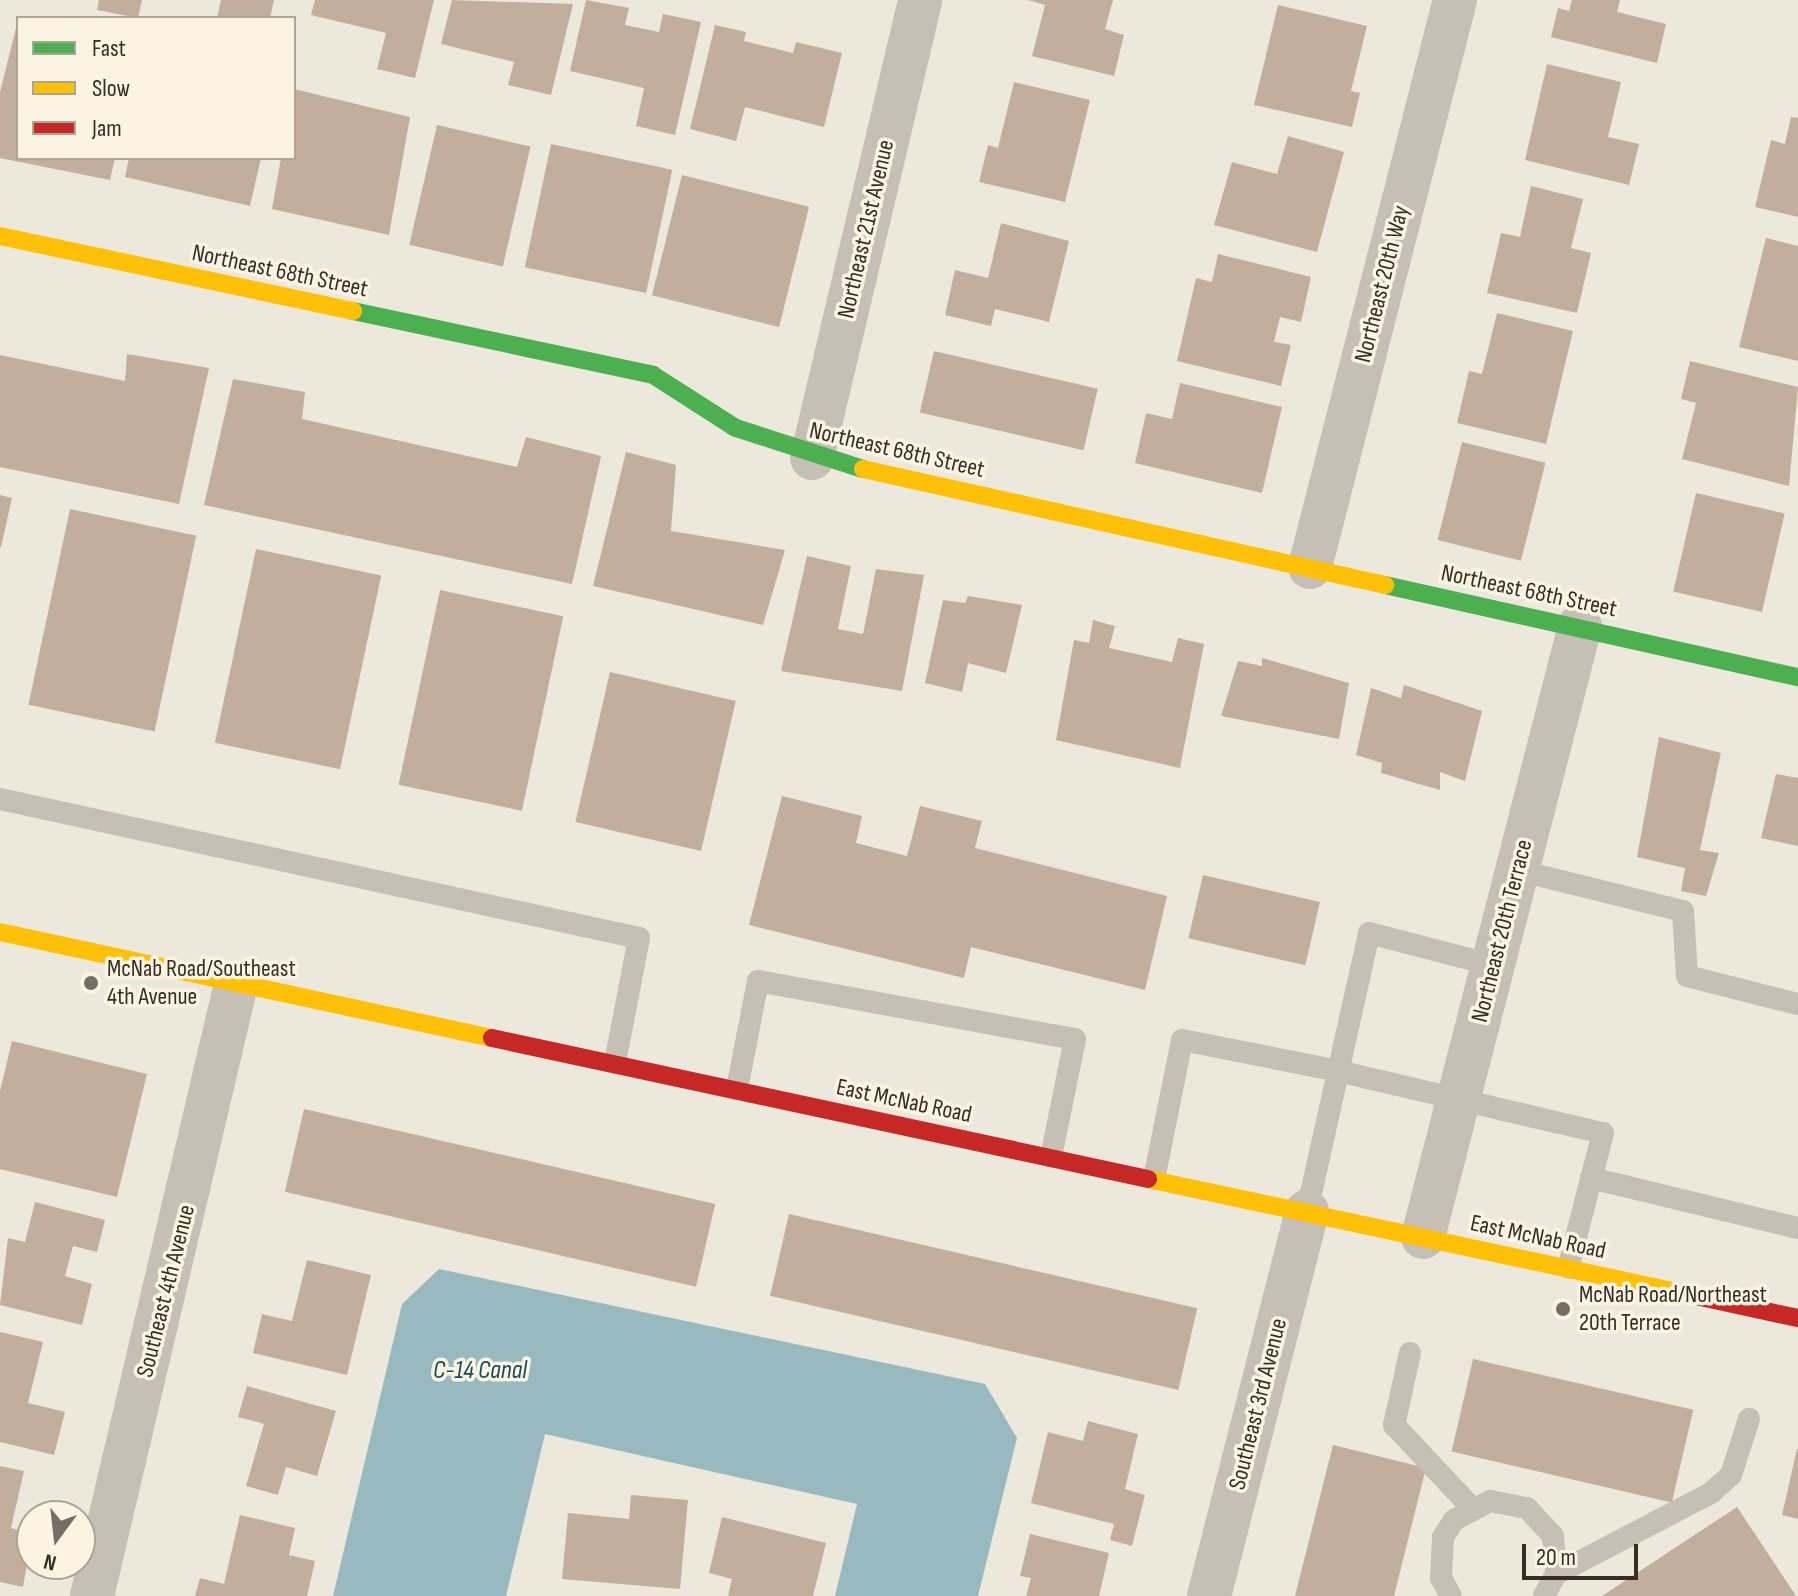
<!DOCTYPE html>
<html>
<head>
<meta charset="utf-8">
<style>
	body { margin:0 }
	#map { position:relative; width:1798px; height:1596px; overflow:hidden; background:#ede8dc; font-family:"Sofia Sans Condensed",sans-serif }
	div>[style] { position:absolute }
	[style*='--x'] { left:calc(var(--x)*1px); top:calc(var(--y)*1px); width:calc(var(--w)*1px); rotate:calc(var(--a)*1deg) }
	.water>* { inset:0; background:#98b9bf }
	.building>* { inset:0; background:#c2ae9d; transform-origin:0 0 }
	.lane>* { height:22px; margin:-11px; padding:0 11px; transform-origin:11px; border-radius:11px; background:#c5bfb6 }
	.street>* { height:44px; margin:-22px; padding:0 22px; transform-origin:22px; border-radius:22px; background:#c5bfb6 }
	.fast>* { height:18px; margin:-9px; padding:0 9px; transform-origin:9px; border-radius:9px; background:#4caf50 }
	.slow>* { height:18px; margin:-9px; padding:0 9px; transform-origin:9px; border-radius:9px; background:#ffc107 }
	.jam>* { height:18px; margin:-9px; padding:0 9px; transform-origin:9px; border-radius:9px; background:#c62828 }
	.dots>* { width:22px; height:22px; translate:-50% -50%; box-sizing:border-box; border:4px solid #fbf4e3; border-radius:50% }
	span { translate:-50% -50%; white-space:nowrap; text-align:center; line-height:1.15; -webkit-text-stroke:7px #fbf4e3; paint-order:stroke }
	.street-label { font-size:24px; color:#362d25 }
	.poi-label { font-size:24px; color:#362d25 }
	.left { translate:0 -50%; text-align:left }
	.water-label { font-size:26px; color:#174a5b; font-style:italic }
	.legend { position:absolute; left:16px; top:16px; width:280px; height:144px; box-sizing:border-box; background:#fbf4e3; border:2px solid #aca497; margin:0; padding:10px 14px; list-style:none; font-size:24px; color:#362d25 }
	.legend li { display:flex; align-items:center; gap:16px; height:40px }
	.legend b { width:40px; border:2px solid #aca497 }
	.north { position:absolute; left:16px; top:1500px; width:80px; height:80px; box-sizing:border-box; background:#fbf4e3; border:2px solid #aca497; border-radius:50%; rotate:195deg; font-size:22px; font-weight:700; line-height:32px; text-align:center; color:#362d25 }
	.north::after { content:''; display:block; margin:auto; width:28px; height:36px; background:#766e65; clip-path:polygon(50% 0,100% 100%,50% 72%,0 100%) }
	.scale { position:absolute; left:1522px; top:1544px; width:116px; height:36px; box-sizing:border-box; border:4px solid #362d25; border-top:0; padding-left:10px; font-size:24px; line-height:28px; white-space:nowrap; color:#362d25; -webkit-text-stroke:6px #fbf4e3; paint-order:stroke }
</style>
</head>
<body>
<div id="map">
	<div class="water">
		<i style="clip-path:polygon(439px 1269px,985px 1384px,1017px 1438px,978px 1596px,835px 1596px,857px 1504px,545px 1434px,506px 1596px,333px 1596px,402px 1304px)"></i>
	</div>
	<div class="building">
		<i style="clip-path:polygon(99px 0,142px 0,138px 18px,97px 10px)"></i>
		<i style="clip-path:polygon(221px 0,274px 0,270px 18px,217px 18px)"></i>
		<i style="clip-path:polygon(315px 0,434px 0,415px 78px,377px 69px,386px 33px,311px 15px)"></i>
		<i style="clip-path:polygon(452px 0,573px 4px,551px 95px,508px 85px,514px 62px,441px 44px)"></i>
		<i style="clip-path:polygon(586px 0,629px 8px,625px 25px,659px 32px,663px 14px,701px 22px,675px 135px,636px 126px,644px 88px,570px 71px)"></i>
		<i style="clip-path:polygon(1028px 0,1113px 0,1105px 29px,1124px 35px,1114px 76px,1032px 56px,1045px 5px)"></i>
		<i style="clip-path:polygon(1572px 0,1620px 0,1617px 12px,1666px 24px,1657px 63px,1551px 37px,1558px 8px,1569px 11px)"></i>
		<i style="clip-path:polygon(1278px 5px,1367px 26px,1351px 91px,1360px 93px,1352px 127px,1254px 105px)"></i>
		<i style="clip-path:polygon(18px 20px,18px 158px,115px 158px,110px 180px,0 158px,0 92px)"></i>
		<i style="clip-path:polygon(715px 25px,746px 32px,744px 41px,793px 53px,796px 42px,842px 53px,824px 127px,745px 107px,736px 141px,690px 129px)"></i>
		<i style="clip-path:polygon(1547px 64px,1621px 82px,1608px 137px,1639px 144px,1629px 185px,1525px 160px)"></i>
		<i style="clip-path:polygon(1014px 82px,1090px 100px,1065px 202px,979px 182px,988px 145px,998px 148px)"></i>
		<i style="clip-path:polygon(294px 89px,410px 117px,389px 235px,272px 209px,281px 158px,294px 158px)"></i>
		<i style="clip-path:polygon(1791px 117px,1798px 118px,1798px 217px,1755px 207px,1771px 140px,1785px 144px)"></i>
		<i style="left:437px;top:125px;width:96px;height:123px;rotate:13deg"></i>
		<i style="clip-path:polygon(1288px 136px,1344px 152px,1317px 252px,1214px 225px,1232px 162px,1277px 174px)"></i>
		<i style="left:551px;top:144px;width:124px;height:126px;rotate:12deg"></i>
		<i style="clip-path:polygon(129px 158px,261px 158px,250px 206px,125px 177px)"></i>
		<i style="left:682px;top:175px;width:131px;height:124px;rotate:14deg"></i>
		<i style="clip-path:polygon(1531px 186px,1583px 199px,1571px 248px,1591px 253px,1577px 313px,1487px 293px,1501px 233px,1520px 237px)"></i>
		<i style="clip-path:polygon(1001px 223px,1069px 241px,1049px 322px,995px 309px,991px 326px,945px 315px,955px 270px,988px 278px)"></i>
		<i style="clip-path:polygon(1766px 238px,1798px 246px,1798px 361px,1739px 347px)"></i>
		<i style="clip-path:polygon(1218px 254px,1311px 277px,1301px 322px,1280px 317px,1274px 342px,1291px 345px,1281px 386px,1177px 361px,1196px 278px,1212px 282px)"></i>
		<i style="clip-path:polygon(1497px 313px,1573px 331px,1546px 444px,1457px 423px,1469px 371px,1482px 374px)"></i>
		<i style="left:934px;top:351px;width:168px;height:63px;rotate:13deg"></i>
		<i style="clip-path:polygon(127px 354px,209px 368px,179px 504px,0 467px,0 355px,125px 381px)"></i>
		<i style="clip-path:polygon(1690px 361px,1798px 387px,1789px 486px,1682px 459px,1696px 403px,1681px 399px)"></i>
		<i style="clip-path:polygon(233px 379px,305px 392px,302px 419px,517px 467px,526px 437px,601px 456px,572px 584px,204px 505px)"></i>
		<i style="clip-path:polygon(1180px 383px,1282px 407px,1262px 493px,1135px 463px,1146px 413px,1172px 419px)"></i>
		<i style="left:1462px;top:442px;width:86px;height:101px;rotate:14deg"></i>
		<i style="clip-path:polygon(626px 452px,676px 465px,671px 531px,785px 550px,763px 625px,593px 586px)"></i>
		<i style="left:1696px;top:493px;width:91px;height:101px;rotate:13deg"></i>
		<i style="clip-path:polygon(0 495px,12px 498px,1px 547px,0 547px)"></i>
		<i style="left:70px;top:509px;width:129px;height:200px;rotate:12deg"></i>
		<i style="left:256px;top:549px;width:128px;height:198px;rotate:12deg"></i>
		<i style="clip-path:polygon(807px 556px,851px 566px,838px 629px,863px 634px,876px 569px,924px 575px,902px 691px,781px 671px)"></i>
		<i style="left:440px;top:590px;width:126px;height:199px;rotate:12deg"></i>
		<i style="clip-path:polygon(968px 596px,1022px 605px,1006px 673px,968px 663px,962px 692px,925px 683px,943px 600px,965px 603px)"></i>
		<i style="clip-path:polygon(1093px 620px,1115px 626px,1109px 648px,1172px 662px,1178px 638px,1204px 644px,1180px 768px,1056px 740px,1074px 640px,1089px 643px)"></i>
		<i style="clip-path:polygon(1262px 658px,1349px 683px,1339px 739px,1221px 716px,1238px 661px,1262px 666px)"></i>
		<i style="left:610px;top:672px;width:129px;height:154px;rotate:13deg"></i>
		<i style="clip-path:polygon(1404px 685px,1482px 711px,1465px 781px,1440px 772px,1440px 790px,1381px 773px,1382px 763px,1356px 755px,1371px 688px,1401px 698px)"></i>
		<i style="clip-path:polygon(1659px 737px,1721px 753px,1700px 850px,1719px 853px,1706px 896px,1681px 891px,1685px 868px,1637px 857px)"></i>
		<i style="clip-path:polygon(1776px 774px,1798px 778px,1798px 846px,1761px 838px)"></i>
		<i style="clip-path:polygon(782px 796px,862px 816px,856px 843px,907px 856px,920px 806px,982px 821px,975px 848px,1167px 896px,1145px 990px,971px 947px,964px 978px,749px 925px)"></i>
		<i style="left:1203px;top:875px;width:120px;height:65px;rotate:13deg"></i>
		<i style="clip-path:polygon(12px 1041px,147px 1074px,117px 1197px,0 1169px,0 1091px)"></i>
		<i style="left:304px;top:1109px;width:422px;height:85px;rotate:13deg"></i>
		<i style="clip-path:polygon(35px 1202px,105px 1220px,97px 1252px,73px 1246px,65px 1276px,92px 1284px,82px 1325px,0 1305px,8px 1238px,25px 1242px)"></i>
		<i style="left:789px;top:1214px;width:419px;height:84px;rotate:13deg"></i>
		<i style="clip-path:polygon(307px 1260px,371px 1275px,347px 1375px,253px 1353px,262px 1314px,292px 1321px)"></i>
		<i style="clip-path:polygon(0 1332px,43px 1342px,28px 1403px,65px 1412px,54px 1455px,0 1442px)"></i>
		<i style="left:1473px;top:1359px;width:226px;height:95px;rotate:13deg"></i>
		<i style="clip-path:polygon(247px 1386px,336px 1411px,317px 1476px,286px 1467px,278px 1495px,246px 1486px,264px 1424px,238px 1417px)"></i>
		<i style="clip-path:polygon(1088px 1421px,1138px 1434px,1125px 1489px,1145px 1495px,1132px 1546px,1110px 1540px,1114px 1524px,1031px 1503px,1048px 1432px,1083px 1441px)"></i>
		<i style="clip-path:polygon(1333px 1445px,1426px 1468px,1394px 1596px,1295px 1596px)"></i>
		<i style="clip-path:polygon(1797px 1449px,1798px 1449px,1798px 1519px,1782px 1515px)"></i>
		<i style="clip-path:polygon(0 1466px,24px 1471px,11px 1528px,32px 1533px,23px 1587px,0 1582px)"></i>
		<i style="clip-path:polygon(631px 1495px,688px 1500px,680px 1589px,562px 1579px,568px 1513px,629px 1519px)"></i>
		<i style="clip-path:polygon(1737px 1507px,1796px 1596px,1602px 1596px)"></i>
		<i style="clip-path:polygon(240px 1515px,295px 1528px,289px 1555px,315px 1561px,307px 1596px,195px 1596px,200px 1578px,224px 1584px)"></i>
		<i style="clip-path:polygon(722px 1517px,826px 1543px,813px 1596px,728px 1596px,732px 1579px,709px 1573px)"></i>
		<i style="clip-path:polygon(1030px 1534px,1109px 1553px,1099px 1596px,1026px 1596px,1031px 1578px,1020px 1576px)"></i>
	</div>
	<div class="lane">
		<i style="--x:0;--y:799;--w:654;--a:12.27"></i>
		<i style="--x:639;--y:938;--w:127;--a:100.9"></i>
		<i style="--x:1517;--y:870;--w:171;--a:13.9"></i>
		<i style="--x:1683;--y:911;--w:65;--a:86.5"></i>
		<i style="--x:1687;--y:976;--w:114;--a:14.2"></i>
		<i style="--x:737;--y:1089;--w:110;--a:-79"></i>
		<i style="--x:758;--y:981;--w:322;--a:10.4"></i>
		<i style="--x:1075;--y:1039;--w:120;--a:101.5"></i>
		<i style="--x:1591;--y:1178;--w:213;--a:13.6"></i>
		<i style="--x:1154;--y:1179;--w:142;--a:-78.6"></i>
		<i style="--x:1182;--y:1040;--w:159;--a:11.2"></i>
		<i style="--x:1338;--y:1071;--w:272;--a:13.2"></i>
		<i style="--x:1603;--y:1133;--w:139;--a:104.5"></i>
		<i style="--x:1307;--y:1211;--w:285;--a:-77.4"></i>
		<i style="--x:1369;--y:933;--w:128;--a:14.5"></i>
		<i style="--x:1410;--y:1353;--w:74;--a:102.5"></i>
		<i style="--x:1394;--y:1425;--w:112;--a:46.8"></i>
		<i style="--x:1556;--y:1574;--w:175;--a:-27.6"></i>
		<i style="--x:1711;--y:1493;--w:27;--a:-42"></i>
		<i style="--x:1731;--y:1475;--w:59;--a:-72.2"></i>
		<i style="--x:1451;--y:1596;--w:21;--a:-119"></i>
		<i style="--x:1441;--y:1578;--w:41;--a:-87.2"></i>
		<i style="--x:1443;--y:1537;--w:20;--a:-57"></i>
		<i style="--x:1454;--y:1520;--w:41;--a:-27.8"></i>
		<i style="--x:1490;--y:1501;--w:38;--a:11"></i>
		<i style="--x:1527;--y:1508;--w:38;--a:47"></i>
		<i style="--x:1553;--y:1536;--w:38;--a:85"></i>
		<i style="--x:1556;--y:1574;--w:25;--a:119"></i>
	</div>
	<div class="street">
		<i style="--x:812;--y:458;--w:471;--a:-76.7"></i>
		<i style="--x:1310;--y:567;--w:585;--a:-75.66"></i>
		<i style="--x:1423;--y:1237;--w:631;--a:-75.59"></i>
		<i style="--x:92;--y:1596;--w:629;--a:-76.76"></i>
		<i style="--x:1209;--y:1596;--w:397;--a:-75.7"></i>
	</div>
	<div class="fast">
		<i style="--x:353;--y:311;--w:307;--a:12"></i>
		<i style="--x:653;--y:375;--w:98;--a:32.6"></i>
		<i style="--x:736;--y:428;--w:133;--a:17.9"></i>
		<i style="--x:1385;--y:585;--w:423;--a:12.6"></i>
	</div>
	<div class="slow">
		<i style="--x:0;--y:236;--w:361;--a:12"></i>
		<i style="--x:863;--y:469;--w:535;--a:12.53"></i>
		<i style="--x:0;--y:932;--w:503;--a:12.16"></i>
		<i style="--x:1148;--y:1179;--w:546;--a:12.05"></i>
	</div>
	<div class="jam">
		<i style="--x:492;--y:1038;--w:671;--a:12.13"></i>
		<i style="--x:1682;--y:1293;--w:119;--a:12.2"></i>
	</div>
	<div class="dots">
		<i style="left:91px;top:983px;background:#766e65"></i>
		<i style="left:1563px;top:1309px;background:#766e65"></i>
	</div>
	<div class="street-label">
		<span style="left:866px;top:229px;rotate:-77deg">Northeast 21st Avenue</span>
		<span style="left:280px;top:271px;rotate:12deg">Northeast 68th Street</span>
		<span style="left:1382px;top:284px;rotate:-76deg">Northeast 20th Way</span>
		<span style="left:897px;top:450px;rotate:13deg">Northeast 68th Street</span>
		<span style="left:1529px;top:591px;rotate:12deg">Northeast 68th Street</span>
		<span style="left:1502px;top:931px;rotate:-76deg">Northeast 20th Terrace</span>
		<span style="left:904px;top:1101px;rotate:12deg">East McNab Road</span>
		<span style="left:1538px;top:1237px;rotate:12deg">East McNab Road</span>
		<span style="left:166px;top:1291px;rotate:-76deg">Southeast 4th Avenue</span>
		<span style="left:1258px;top:1404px;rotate:-76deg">Southeast 3rd Avenue</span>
	</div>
	<div class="poi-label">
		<span class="left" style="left:107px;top:983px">McNab Road/Southeast<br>4th Avenue</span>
		<span class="left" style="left:1579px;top:1309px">McNab Road/Northeast<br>20th Terrace</span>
	</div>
	<div class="water-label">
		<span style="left:480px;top:1371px">C-14 Canal</span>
	</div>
	<ul class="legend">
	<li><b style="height:10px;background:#4caf50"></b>Fast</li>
	<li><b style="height:10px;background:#ffc107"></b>Slow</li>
	<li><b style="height:10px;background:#c62828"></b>Jam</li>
	</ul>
	<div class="north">N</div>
	<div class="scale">20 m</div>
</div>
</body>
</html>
